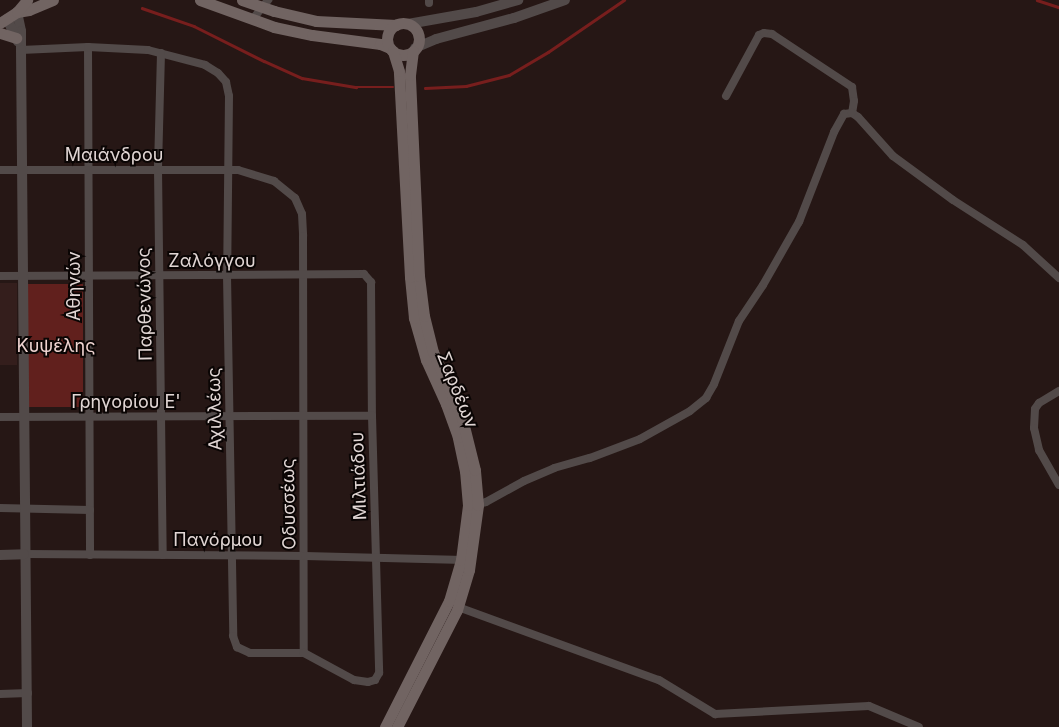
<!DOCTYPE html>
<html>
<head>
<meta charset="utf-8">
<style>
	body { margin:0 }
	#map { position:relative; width:1059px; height:727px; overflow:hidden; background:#261715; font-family:Inter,sans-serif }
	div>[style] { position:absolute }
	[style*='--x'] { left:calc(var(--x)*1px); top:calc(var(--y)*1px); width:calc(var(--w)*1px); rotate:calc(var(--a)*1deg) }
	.built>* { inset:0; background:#341e1c; transform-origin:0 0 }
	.green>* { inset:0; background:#61201d; transform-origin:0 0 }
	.stream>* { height:2.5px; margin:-1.25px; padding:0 1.25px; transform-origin:1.25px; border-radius:1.25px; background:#771e1d }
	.minor>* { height:8px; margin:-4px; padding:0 4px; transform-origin:4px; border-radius:4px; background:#524a49 }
	.tertiary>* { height:10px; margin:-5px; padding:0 5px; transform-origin:5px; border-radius:5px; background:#524a49 }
	.secondary>* { height:11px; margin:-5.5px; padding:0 5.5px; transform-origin:5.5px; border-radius:5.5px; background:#716462 }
	.secondary>.ring { margin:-5.5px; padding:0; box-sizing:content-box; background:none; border:11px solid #716462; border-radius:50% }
	span { translate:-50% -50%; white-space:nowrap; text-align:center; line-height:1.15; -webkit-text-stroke:4px #0a0504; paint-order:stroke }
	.street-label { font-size:18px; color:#e1d6d4 }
	.park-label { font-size:18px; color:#eed3d0 }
</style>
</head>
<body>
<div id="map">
	<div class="built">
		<i style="left:0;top:283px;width:17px;height:82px"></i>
	</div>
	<div class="green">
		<i style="left:28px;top:284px;width:55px;height:123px"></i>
	</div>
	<div class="stream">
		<i style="--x:1037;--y:0;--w:23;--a:18"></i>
		<i style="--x:142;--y:8;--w:55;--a:19.1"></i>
		<i style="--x:194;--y:26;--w:78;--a:26.6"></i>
		<i style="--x:264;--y:61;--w:42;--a:24.1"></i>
		<i style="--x:302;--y:78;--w:55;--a:9.5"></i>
		<i style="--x:356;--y:87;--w:37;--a:0"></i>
		<i style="--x:425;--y:88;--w:41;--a:-2.8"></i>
		<i style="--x:466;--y:86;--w:44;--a:-14.3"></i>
		<i style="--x:509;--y:75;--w:45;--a:-30.5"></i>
		<i style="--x:548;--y:52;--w:92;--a:-34.4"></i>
	</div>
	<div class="minor">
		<i style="--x:429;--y:0;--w:3;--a:90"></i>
		<i style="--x:252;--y:20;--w:26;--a:-51"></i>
		<i style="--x:88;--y:47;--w:508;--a:89.77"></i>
		<i style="--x:21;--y:50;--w:67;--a:-2.6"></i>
		<i style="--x:88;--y:47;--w:60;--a:2.9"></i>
		<i style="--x:148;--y:50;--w:59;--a:14.7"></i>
		<i style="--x:205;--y:65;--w:15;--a:32"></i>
		<i style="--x:218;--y:73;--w:12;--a:48"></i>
		<i style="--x:226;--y:82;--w:14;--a:78"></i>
		<i style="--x:229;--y:96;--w:179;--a:90.6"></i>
		<i style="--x:227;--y:275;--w:361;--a:89"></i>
		<i style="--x:233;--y:636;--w:12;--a:70"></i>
		<i style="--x:237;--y:647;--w:14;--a:25"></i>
		<i style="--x:250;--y:653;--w:54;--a:0"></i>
		<i style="--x:161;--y:53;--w:116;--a:91.5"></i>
		<i style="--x:158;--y:169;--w:386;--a:89.3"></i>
		<i style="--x:726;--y:96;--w:69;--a:-61.6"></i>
		<i style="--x:759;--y:35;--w:5;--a:-22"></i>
		<i style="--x:764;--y:33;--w:8;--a:7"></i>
		<i style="--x:772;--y:34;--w:96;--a:33.5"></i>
		<i style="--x:852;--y:87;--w:14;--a:82"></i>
		<i style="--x:854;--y:101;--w:12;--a:99"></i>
		<i style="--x:0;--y:170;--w:238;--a:0"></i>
		<i style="--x:238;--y:170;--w:38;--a:17"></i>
		<i style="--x:274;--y:181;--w:27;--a:39"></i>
		<i style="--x:295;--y:198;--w:17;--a:66"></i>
		<i style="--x:302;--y:214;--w:22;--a:87"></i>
		<i style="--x:303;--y:236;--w:417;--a:89.9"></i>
		<i style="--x:0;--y:276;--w:364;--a:-0.3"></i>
		<i style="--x:364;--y:274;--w:11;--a:49"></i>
		<i style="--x:371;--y:282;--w:134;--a:89.6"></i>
		<i style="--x:372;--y:416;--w:257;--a:88.4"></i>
		<i style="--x:379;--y:673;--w:8;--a:120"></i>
		<i style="--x:375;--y:680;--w:7;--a:164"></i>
		<i style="--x:368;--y:682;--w:14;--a:-172"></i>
		<i style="--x:354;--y:680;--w:57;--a:-151.6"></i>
		<i style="--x:1059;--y:391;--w:23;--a:149"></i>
		<i style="--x:1039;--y:403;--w:7;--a:124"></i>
		<i style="--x:1035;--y:409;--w:19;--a:93"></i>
		<i style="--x:1034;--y:428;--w:23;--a:77"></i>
		<i style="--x:1039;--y:450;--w:40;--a:60.3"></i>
		<i style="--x:0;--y:417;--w:372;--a:-0.2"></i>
		<i style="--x:475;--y:505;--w:11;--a:-15"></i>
		<i style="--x:486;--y:502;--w:43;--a:-28.9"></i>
		<i style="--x:524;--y:481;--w:33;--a:-23"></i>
		<i style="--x:554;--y:468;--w:37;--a:-16"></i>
		<i style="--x:590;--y:458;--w:53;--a:-20.8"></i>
		<i style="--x:640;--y:439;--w:57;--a:-29.2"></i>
		<i style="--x:690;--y:411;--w:21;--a:-39"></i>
		<i style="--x:706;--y:398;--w:16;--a:-60"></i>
		<i style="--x:714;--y:384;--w:68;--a:-68.4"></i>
		<i style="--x:739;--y:321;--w:43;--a:-56.3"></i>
		<i style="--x:763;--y:285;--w:73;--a:-60.3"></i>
		<i style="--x:799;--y:222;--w:97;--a:-68.7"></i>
		<i style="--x:834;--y:132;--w:21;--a:-61"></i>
		<i style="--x:844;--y:114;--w:8;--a:-7"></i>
		<i style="--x:852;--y:113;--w:7;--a:34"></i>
		<i style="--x:858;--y:117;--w:52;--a:48.1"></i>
		<i style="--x:893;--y:156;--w:74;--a:36.3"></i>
		<i style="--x:953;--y:200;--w:83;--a:32.7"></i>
		<i style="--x:1023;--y:245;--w:49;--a:42.5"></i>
		<i style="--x:0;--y:508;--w:90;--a:1.3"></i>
		<i style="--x:24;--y:554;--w:281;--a:0.4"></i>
		<i style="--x:305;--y:556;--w:159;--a:1.4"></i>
		<i style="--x:458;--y:607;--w:214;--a:20"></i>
		<i style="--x:659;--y:680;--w:66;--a:31.3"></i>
		<i style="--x:715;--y:714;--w:154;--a:-3"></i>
		<i style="--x:869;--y:706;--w:54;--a:22.8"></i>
		<i style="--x:0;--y:694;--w:28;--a:-2"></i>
	</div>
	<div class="tertiary">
		<i style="--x:17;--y:12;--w:19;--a:78"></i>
		<i style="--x:21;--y:31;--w:19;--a:90"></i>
		<i style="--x:21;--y:50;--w:677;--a:89.49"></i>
		<i style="--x:7;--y:19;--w:25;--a:64"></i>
		<i style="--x:408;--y:24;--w:69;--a:-10"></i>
		<i style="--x:476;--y:12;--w:44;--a:-15.9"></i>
		<i style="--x:415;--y:48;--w:23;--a:-23"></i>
		<i style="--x:436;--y:39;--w:81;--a:-15.1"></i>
		<i style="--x:514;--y:18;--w:54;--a:-19.4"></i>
		<i style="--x:0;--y:555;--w:24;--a:-2"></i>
	</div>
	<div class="secondary">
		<i style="--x:200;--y:0;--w:79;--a:20"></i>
		<i style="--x:274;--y:27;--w:39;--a:12"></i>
		<i style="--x:312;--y:35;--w:69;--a:7.5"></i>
		<i style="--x:380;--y:44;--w:11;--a:22"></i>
		<i style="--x:242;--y:0;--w:34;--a:19"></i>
		<i style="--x:274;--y:11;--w:43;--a:13.4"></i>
		<i style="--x:316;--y:21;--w:80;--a:2.9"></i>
		<i style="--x:17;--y:12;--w:12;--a:-9"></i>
		<i style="--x:29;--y:10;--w:26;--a:-23"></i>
		<i style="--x:0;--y:23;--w:20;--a:-33"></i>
		<i style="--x:17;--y:12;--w:16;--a:-50"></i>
		<i class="ring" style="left:387px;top:23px;width:21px;height:21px"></i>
		<i style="--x:0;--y:33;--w:17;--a:17"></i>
		<i style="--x:385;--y:727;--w:141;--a:-63.1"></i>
		<i style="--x:449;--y:601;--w:43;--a:-73.7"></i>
		<i style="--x:461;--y:560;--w:55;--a:-82.7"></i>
		<i style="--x:468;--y:505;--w:34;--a:-95"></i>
		<i style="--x:465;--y:471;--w:35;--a:-102"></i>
		<i style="--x:458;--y:437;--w:35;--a:-110"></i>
		<i style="--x:446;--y:404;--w:48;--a:-114.4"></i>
		<i style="--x:426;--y:360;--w:44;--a:-105.9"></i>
		<i style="--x:414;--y:318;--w:41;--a:-95.6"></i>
		<i style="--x:410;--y:277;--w:206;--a:-93.1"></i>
		<i style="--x:399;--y:71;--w:21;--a:-107"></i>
		<i style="--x:397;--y:727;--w:131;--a:-62.9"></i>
		<i style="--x:457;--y:610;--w:42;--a:-73.3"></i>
		<i style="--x:469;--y:570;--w:66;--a:-82.1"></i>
		<i style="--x:478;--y:505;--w:35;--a:-95"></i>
		<i style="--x:475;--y:470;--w:54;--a:-104"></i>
		<i style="--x:462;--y:418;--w:72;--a:-113.7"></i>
		<i style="--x:433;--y:352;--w:37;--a:-104"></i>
		<i style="--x:424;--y:316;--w:40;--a:-97.1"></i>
		<i style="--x:419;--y:276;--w:201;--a:-92.6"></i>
		<i style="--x:410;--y:75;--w:24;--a:-83"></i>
	</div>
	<div class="street-label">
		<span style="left:114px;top:155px">Μαιάνδρου</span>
		<span style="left:212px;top:261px">Ζαλόγγου</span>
		<span style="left:74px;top:286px;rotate:-90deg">Αθηνών</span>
		<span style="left:145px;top:304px;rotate:-91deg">Παρθενώνος</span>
		<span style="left:457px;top:390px;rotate:68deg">Σαρδέων</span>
		<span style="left:126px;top:402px">Γρηγορίου Ε'</span>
		<span style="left:215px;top:409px;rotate:-91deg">Αχιλλέως</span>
		<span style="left:359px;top:476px;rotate:-92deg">Μιλτιάδου</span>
		<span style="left:289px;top:504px;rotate:-91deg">Οδυσσέως</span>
		<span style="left:218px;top:540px">Πανόρμου</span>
	</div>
	<div class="park-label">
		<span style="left:56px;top:346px">Κυψέλης</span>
	</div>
</div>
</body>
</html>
